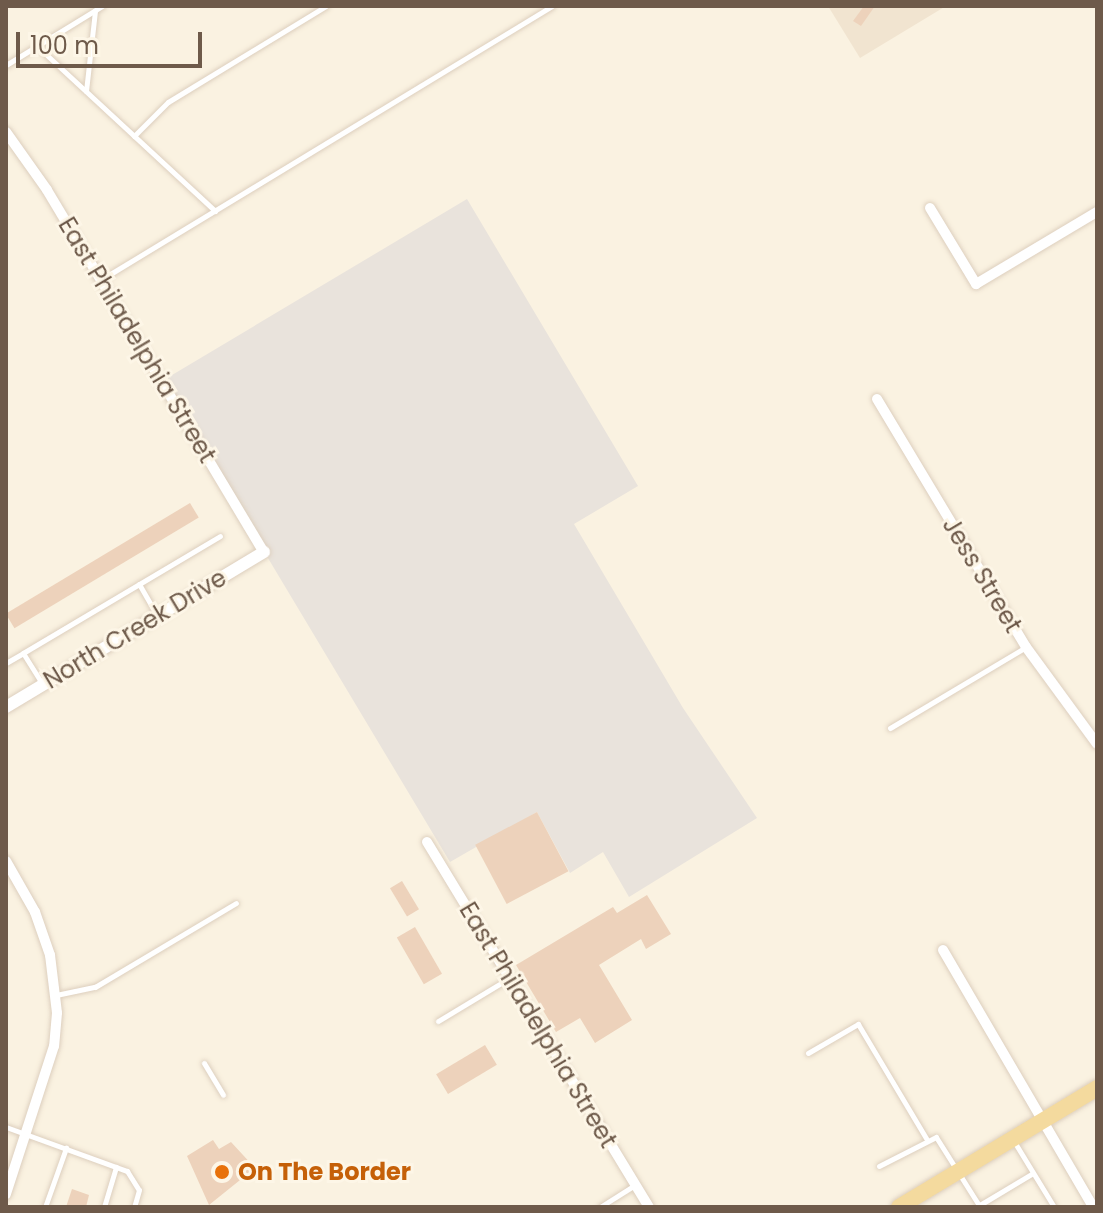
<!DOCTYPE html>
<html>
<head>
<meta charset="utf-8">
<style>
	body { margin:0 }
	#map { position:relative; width:1103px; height:1213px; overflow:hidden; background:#faf2e1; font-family:Poppins,sans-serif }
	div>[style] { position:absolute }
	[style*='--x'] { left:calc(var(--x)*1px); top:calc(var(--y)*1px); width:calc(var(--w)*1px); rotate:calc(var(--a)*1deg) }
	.residential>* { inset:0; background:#f1e4d0 }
	.industrial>* { inset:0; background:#e9e3dc }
	.building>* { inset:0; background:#edd2bb; transform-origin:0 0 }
	.roads { filter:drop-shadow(0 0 2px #ddcfbe) drop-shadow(0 0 2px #ddcfbe) }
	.service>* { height:5px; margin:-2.5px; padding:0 2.5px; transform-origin:2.5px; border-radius:2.5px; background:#fff }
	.minor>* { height:10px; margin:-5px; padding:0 5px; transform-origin:5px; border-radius:5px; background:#fff }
	.tertiary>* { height:12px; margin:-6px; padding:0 6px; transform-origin:6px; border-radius:6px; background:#fff }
	.primary>* { height:16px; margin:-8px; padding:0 8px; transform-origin:8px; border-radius:8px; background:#f4da9e }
	.dots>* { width:22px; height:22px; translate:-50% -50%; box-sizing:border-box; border:4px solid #fdf6e7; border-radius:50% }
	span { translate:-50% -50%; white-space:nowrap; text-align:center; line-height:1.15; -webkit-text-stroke:6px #fdf6e7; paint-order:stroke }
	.street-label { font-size:24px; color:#6e5a4a }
	.food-label { font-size:24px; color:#c56008; font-weight:700 }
	.left { translate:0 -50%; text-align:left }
	.frame { position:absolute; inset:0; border:8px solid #6e5a4a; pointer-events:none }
	.scale { position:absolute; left:16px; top:32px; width:186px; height:36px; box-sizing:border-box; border:4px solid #6e5a4a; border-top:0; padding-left:10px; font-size:24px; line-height:28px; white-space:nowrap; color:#6e5a4a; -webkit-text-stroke:6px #fdf6e7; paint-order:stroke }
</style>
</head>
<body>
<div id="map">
	<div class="residential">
		<i style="clip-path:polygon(828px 6px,946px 6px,860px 58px)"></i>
	</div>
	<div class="industrial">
		<i style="clip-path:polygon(467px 199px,638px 486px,574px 524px,683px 708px,757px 818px,629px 897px,603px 852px,570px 873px,537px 812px,450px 862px,162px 381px)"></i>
	</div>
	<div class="building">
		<i style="clip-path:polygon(864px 6px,875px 6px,861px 26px,853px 21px)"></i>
		<i style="left:190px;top:503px;width:17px;height:215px;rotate:59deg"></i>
		<i style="left:537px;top:812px;width:67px;height:70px;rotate:62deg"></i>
		<i style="left:402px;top:881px;width:33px;height:14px;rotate:59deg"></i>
		<i style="clip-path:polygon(647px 895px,671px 934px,646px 949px,641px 939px,599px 965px,632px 1020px,595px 1043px,580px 1018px,556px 1032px,516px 965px,613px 907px,617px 913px)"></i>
		<i style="left:415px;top:927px;width:54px;height:21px;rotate:60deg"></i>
		<i style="left:485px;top:1045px;width:23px;height:57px;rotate:59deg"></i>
		<i style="clip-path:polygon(213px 1140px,219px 1149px,231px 1142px,255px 1168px,209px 1205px,187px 1156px)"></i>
		<i style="clip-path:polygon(72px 1189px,89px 1195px,86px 1207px,66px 1207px)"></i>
	</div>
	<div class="roads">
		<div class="service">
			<i style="--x:37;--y:46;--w:243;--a:42.8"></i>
			<i style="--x:6;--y:65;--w:113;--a:-31.6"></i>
			<i style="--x:86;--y:91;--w:81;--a:-83.6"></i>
			<i style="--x:134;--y:136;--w:48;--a:-45"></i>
			<i style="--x:168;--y:102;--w:185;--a:-31.3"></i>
			<i style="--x:102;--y:279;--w:526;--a:-31.24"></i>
			<i style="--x:139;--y:584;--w:36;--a:60"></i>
			<i style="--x:23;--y:653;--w:229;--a:-30.7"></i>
			<i style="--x:6;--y:663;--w:20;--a:-30"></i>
			<i style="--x:23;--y:653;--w:36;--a:58"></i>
			<i style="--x:890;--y:728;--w:158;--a:-30.8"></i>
			<i style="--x:56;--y:995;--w:40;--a:-12"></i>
			<i style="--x:95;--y:987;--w:164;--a:-30.8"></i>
			<i style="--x:438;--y:1021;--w:82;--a:-31"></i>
			<i style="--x:808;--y:1053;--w:58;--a:-30.1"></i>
			<i style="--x:858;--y:1024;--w:133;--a:59.2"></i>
			<i style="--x:204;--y:1063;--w:37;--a:59"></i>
			<i style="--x:6;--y:1127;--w:129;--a:20"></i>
			<i style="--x:127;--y:1171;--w:22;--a:58"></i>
			<i style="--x:139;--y:1190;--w:18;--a:106"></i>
			<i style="--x:1015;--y:1143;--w:75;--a:58.6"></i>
			<i style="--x:879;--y:1166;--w:64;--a:-27"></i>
			<i style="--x:936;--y:1137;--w:83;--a:57.8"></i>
			<i style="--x:978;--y:1206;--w:64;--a:-31"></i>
			<i style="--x:45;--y:1207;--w:63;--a:-70.4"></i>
			<i style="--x:104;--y:1207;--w:42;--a:-73.3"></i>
			<i style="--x:600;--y:1207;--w:41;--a:-32.2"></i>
		</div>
		<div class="minor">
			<i style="--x:6;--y:132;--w:71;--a:54.7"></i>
			<i style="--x:47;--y:190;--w:422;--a:59.1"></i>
			<i style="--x:930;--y:208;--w:89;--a:58.8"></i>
			<i style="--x:976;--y:284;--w:141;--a:-30.8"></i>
			<i style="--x:877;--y:399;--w:289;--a:59"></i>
			<i style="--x:1026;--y:647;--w:120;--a:53.8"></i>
			<i style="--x:427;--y:842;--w:427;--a:58.7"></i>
			<i style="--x:6;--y:861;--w:59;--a:60.4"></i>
			<i style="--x:35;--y:912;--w:46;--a:70.8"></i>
			<i style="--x:50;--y:955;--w:58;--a:83.1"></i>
			<i style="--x:57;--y:1013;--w:33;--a:95"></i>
			<i style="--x:54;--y:1046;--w:156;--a:108"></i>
			<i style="--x:943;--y:950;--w:298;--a:59.7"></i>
		</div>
		<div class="tertiary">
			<i style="--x:6;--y:707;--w:301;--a:-31"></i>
		</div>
		<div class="primary">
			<i style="--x:899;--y:1207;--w:231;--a:-31"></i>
		</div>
	</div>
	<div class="dots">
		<i style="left:222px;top:1172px;background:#e8710a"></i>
	</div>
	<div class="street-label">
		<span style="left:137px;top:340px;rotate:59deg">East Philadelphia Street</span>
		<span style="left:982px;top:575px;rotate:59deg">Jess Street</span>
		<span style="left:135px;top:629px;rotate:-31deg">North Creek Drive</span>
		<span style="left:538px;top:1025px;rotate:59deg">East Philadelphia Street</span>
	</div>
	<div class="food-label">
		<span class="left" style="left:238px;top:1172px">On The Border</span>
	</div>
	<div class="frame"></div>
	<div class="scale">100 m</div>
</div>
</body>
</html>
